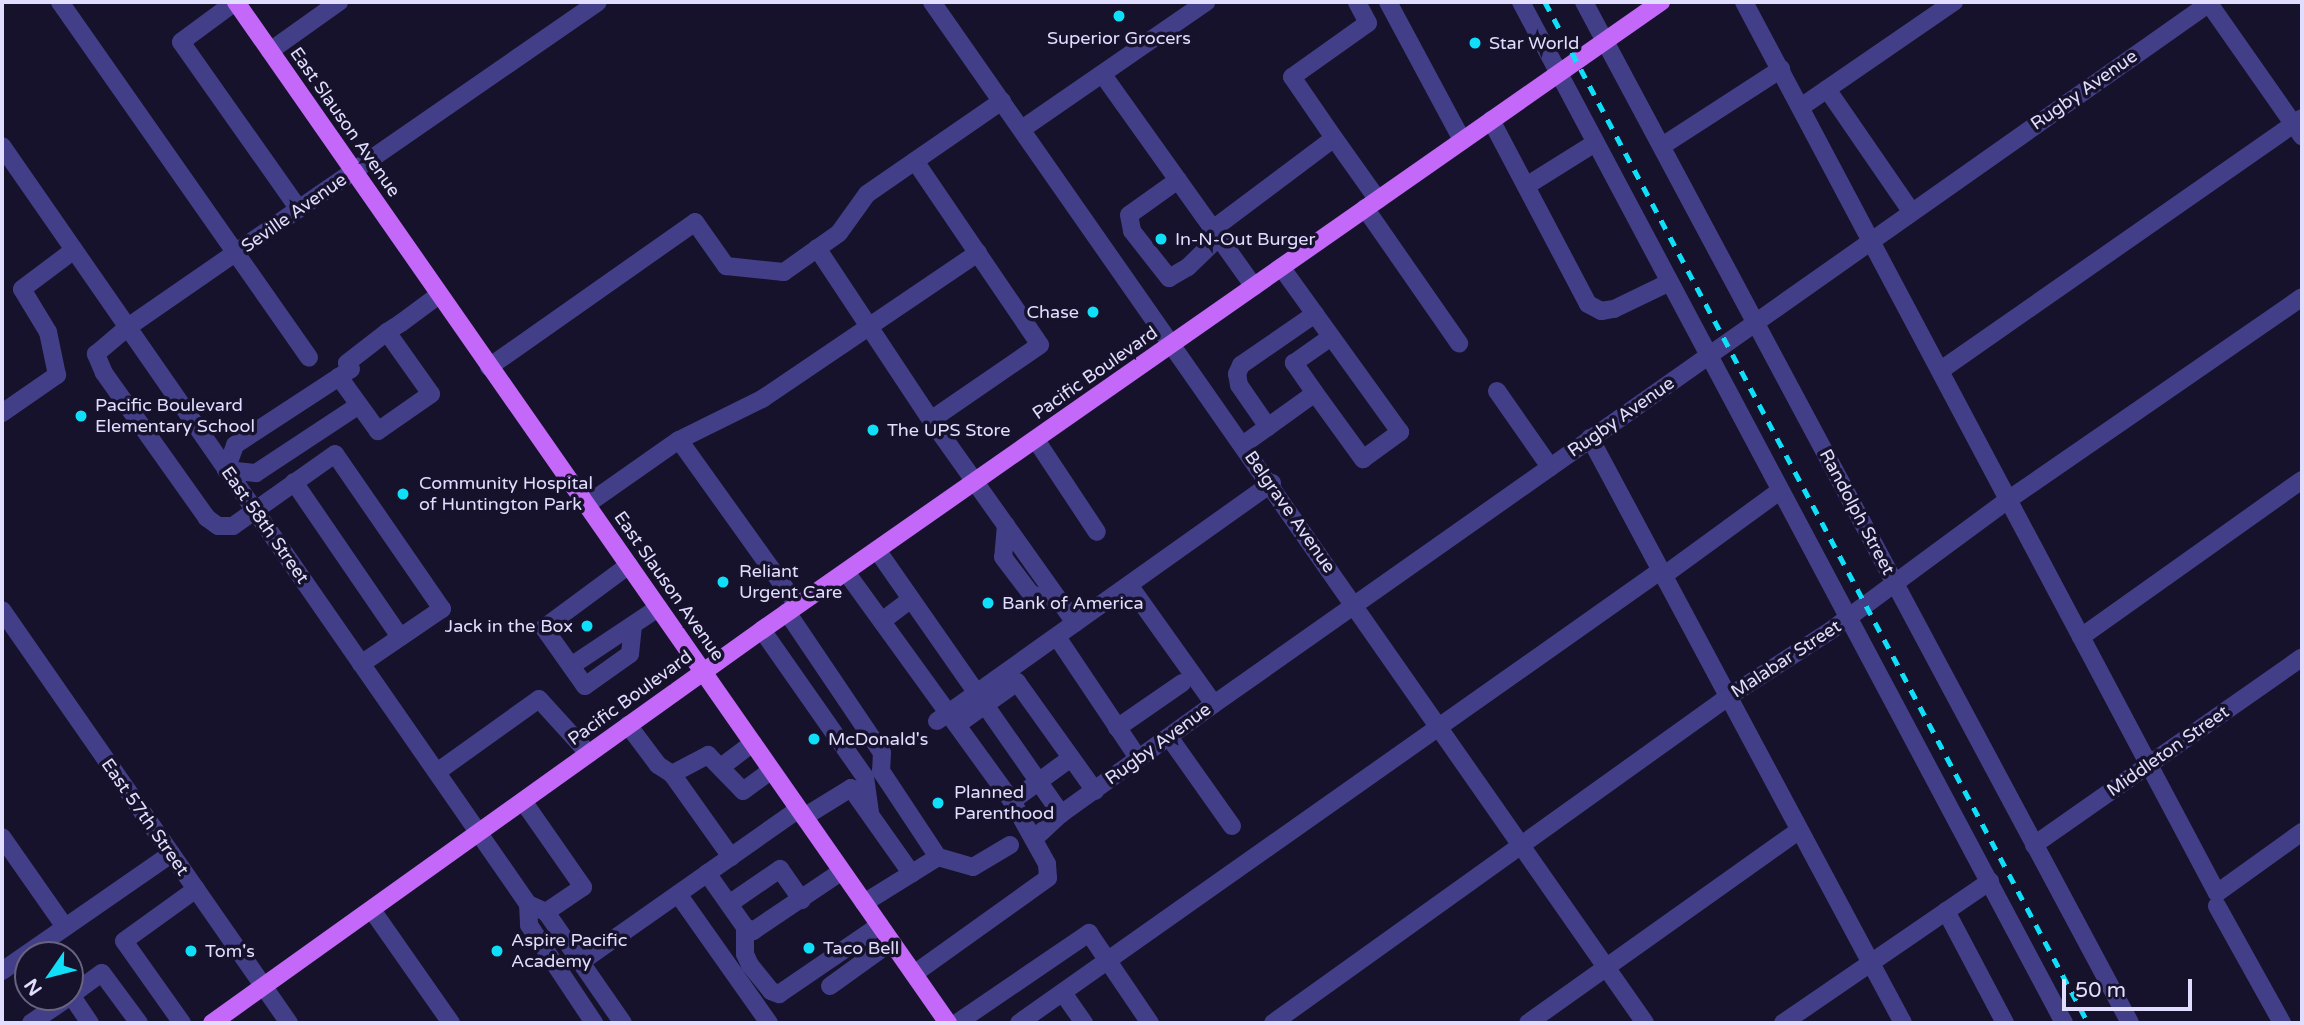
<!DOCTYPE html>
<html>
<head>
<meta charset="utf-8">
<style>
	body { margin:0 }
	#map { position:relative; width:2304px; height:1025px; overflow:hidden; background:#17122b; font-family:"Varela Round",sans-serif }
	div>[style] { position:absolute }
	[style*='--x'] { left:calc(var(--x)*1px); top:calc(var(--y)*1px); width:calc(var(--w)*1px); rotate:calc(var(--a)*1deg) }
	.minor>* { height:18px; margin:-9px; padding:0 9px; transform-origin:9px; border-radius:9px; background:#423f88 }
	.major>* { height:18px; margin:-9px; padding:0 9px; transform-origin:9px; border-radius:9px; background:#c468fa }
	.rail>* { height:5px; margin-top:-2.5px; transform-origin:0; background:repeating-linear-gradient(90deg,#0fdff8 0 10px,transparent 0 19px) }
	.dots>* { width:19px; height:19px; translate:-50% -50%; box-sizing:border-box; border:4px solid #17122b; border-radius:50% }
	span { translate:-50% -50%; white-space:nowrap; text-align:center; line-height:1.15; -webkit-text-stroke:7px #17122b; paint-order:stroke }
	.poi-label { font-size:18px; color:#e1ddfe }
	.left { translate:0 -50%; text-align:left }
	.right { translate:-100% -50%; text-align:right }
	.street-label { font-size:18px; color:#e1ddfe }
	.frame { position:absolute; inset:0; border:4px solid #e1ddfe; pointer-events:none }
	.north { position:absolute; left:14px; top:941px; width:70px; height:70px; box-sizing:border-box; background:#17122b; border:2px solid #68637f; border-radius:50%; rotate:235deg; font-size:19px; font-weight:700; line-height:28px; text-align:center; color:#e1ddfe }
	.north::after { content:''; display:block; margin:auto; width:24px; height:32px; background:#0fdff8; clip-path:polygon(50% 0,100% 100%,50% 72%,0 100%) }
	.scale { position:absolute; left:2062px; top:979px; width:130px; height:32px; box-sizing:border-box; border:4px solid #e1ddfe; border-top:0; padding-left:9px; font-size:21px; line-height:24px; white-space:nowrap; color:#e1ddfe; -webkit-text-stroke:5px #17122b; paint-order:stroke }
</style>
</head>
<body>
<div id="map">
	<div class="minor">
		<i style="--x:60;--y:2;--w:434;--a:55"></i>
		<i style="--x:235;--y:2;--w:67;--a:143.5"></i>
		<i style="--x:181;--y:42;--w:204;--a:54.8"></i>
		<i style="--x:932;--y:2;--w:1245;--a:55.07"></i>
		<i style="--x:1388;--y:2;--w:157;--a:61.8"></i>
		<i style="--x:1521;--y:2;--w:1156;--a:61.99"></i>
		<i style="--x:1584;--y:2;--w:1158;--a:61.86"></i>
		<i style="--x:1744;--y:2;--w:1009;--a:62.04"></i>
		<i style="--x:2217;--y:893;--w:105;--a:-35.7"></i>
		<i style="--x:2208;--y:2;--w:164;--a:55"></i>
		<i style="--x:270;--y:51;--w:85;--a:-35.4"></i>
		<i style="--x:1103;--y:75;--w:260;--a:54.5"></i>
		<i style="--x:1827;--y:89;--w:148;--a:55.5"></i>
		<i style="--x:1801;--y:107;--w:186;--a:-34.5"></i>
		<i style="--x:1491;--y:120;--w:208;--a:62.2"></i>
		<i style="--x:1588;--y:304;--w:15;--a:28"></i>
		<i style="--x:1601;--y:311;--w:13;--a:-9"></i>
		<i style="--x:1614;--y:309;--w:60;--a:-25.7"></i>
		<i style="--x:1022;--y:129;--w:224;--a:-34.6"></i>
		<i style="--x:1334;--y:138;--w:76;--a:54.6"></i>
		<i style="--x:2;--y:146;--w:923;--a:55.24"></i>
		<i style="--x:528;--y:904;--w:20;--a:24"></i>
		<i style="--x:546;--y:912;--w:135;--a:55.3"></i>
		<i style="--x:1662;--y:146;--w:142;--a:-32.9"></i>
		<i style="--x:915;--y:161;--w:222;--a:55.8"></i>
		<i style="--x:1040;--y:345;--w:132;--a:145.5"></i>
		<i style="--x:1178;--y:180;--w:60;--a:144.5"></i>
		<i style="--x:1129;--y:215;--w:16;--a:79"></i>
		<i style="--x:1132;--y:231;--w:60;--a:51.8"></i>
		<i style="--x:1169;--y:278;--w:22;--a:-30"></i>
		<i style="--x:1188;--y:267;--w:43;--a:-44.1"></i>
		<i style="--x:1526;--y:186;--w:81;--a:-31.9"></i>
		<i style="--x:1365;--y:208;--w:165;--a:55.2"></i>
		<i style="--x:1213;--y:229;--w:151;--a:-36.9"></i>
		<i style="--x:1334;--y:138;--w:74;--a:-124.5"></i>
		<i style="--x:1292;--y:77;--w:93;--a:-35.4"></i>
		<i style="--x:1368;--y:23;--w:24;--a:-118"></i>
		<i style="--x:817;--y:248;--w:206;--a:56.5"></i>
		<i style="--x:931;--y:420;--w:249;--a:54.6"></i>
		<i style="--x:387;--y:332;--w:76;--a:54.6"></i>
		<i style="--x:431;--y:394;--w:65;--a:145.1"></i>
		<i style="--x:378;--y:431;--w:67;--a:-125.8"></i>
		<i style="--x:339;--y:377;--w:14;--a:-34"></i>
		<i style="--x:351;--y:369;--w:7;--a:-124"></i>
		<i style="--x:347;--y:363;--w:51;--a:-37.8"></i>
		<i style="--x:387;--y:332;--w:17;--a:-33"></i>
		<i style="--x:401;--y:323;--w:47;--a:-36.4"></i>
		<i style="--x:489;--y:367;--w:252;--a:-35.1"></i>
		<i style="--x:695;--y:222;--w:54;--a:54.8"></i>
		<i style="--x:726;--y:266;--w:58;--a:5.9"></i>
		<i style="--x:784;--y:272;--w:67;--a:-35.3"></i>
		<i style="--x:839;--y:233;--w:48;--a:-54.3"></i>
		<i style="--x:867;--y:194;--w:164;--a:-34.6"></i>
		<i style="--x:1941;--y:370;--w:440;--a:-34.9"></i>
		<i style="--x:1497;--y:391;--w:93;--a:55.1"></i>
		<i style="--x:1315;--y:393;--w:37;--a:-125"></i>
		<i style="--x:1294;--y:363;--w:45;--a:-35.1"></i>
		<i style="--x:2;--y:413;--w:67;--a:-34.6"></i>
		<i style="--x:57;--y:375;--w:44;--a:-101.8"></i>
		<i style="--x:48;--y:332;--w:50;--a:-121.2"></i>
		<i style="--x:22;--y:289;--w:65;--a:-36.9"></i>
		<i style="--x:1268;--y:427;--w:51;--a:-124.6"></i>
		<i style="--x:1239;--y:385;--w:11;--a:-100"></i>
		<i style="--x:1237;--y:374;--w:10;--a:-66"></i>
		<i style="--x:1241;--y:365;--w:90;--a:-34.6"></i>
		<i style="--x:1590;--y:438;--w:663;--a:61.85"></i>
		<i style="--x:679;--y:440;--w:93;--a:-26.3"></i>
		<i style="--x:762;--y:399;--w:261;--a:-34.1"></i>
		<i style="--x:1036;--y:440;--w:110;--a:56.5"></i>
		<i style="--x:1244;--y:444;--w:87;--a:-35.7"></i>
		<i style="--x:1315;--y:393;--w:82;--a:54"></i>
		<i style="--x:1363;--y:459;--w:46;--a:-36.1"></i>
		<i style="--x:1400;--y:432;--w:203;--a:-125.8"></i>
		<i style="--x:226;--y:470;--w:30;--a:6"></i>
		<i style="--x:256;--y:473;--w:123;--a:-33.4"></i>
		<i style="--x:226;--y:470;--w:27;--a:-70"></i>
		<i style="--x:235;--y:445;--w:124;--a:-33.2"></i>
		<i style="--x:294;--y:482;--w:188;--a:55.6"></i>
		<i style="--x:586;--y:505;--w:113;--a:-35"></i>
		<i style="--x:679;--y:440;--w:203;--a:54.4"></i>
		<i style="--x:1006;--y:525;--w:32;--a:95"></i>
		<i style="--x:1003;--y:557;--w:46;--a:52.9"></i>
		<i style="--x:1031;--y:594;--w:31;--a:17"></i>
		<i style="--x:877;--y:550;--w:322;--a:55.1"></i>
		<i style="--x:629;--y:565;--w:106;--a:143.5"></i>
		<i style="--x:544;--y:628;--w:71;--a:54.7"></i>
		<i style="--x:585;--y:686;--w:55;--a:-35.4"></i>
		<i style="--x:630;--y:654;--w:29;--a:-84"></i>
		<i style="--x:846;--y:572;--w:283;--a:54.1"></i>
		<i style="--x:1012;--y:801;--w:72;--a:60.9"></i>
		<i style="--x:1047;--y:864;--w:14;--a:86"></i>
		<i style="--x:1048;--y:878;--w:165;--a:144.4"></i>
		<i style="--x:1663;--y:576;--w:142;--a:-36.1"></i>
		<i style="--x:1129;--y:585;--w:146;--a:54.5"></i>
		<i style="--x:2;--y:610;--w:503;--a:55.2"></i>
		<i style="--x:787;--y:612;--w:170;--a:56"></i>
		<i style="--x:882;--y:753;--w:18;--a:93"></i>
		<i style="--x:881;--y:771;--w:103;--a:56.5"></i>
		<i style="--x:882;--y:621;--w:36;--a:-37"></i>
		<i style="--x:762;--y:630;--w:179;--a:55"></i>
		<i style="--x:865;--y:777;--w:37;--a:82"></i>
		<i style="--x:1057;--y:637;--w:146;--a:56.2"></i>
		<i style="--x:2081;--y:637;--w:271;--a:-35.4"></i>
		<i style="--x:361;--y:664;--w:98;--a:-34.2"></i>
		<i style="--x:442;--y:609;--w:188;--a:-124.6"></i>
		<i style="--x:335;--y:454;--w:125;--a:144.8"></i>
		<i style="--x:233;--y:526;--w:15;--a:180"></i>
		<i style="--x:218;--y:526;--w:14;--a:-144"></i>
		<i style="--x:207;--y:518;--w:178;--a:-125.4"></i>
		<i style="--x:104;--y:373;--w:21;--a:-113"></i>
		<i style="--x:96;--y:354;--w:42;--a:-40.2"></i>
		<i style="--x:128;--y:327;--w:571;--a:-34.66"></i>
		<i style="--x:571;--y:666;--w:105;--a:-33.7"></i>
		<i style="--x:937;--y:721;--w:411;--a:-35.4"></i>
		<i style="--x:628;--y:725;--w:50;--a:53.1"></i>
		<i style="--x:658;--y:765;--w:17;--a:33"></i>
		<i style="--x:672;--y:774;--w:102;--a:54.6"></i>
		<i style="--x:957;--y:725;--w:74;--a:-35.6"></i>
		<i style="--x:1017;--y:682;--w:134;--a:54.4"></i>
		<i style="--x:1117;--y:728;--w:79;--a:-34.7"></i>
		<i style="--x:1169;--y:737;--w:109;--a:54.7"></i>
		<i style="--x:721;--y:767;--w:40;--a:-37"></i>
		<i style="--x:437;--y:772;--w:125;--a:-35.6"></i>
		<i style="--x:539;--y:699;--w:74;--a:47.7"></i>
		<i style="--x:672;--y:774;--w:41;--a:-27.8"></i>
		<i style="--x:708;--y:755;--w:50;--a:45.8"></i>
		<i style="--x:743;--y:791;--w:34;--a:-36"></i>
		<i style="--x:523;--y:801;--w:105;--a:55.1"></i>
		<i style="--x:583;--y:887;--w:45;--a:146"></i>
		<i style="--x:1012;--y:801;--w:73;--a:-36.1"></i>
		<i style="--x:804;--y:817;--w:55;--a:-31.7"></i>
		<i style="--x:851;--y:788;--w:105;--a:54.7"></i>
		<i style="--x:2;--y:837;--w:110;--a:55"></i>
		<i style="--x:1035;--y:838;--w:35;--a:-43"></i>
		<i style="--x:1061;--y:814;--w:188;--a:-35.7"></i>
		<i style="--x:1214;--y:704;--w:1219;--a:-35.15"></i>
		<i style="--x:2034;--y:845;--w:327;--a:-35"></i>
		<i style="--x:707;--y:873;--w:66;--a:54.9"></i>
		<i style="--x:745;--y:927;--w:9;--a:27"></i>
		<i style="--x:753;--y:931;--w:107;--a:-34"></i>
		<i style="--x:678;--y:894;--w:158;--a:54.8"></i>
		<i style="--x:864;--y:903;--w:87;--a:-31.9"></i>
		<i style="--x:938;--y:857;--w:36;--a:16"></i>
		<i style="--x:973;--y:867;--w:43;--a:-30.7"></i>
		<i style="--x:528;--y:904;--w:21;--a:87"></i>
		<i style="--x:529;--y:925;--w:118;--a:56.4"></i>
		<i style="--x:729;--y:904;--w:62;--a:-34.5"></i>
		<i style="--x:780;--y:869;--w:38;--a:55"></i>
		<i style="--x:2217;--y:906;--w:134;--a:60.9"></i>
		<i style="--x:372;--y:910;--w:138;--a:55"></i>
		<i style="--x:1946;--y:911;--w:127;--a:62.2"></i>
		<i style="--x:745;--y:927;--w:27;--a:90"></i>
		<i style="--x:745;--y:954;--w:12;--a:66"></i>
		<i style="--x:750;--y:965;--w:33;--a:51"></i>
		<i style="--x:771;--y:991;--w:9;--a:21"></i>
		<i style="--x:779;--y:994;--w:122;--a:-34.3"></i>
		<i style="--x:581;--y:962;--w:266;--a:-35.1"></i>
		<i style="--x:2;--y:971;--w:206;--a:-34.7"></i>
		<i style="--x:830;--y:986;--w:75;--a:-35.8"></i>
		<i style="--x:1063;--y:993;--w:37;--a:55"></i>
		<i style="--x:71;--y:995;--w:34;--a:56"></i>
		<i style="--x:70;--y:996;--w:39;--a:-36"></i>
		<i style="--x:102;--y:973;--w:62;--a:53.5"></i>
		<i style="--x:31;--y:1023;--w:46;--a:-34.4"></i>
		<i style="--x:182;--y:1023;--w:100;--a:-125.3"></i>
		<i style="--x:124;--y:941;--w:89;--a:-35.8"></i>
		<i style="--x:957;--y:1023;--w:160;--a:-34.3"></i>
		<i style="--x:1089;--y:933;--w:109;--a:55.9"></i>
		<i style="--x:1019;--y:1023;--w:784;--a:-35.19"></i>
		<i style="--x:1273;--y:1023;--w:560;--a:-35.62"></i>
		<i style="--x:1728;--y:697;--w:121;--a:-32.9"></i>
		<i style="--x:1830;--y:631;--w:221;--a:-36.4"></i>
		<i style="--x:2008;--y:500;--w:357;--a:-34.6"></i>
		<i style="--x:1528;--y:1023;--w:331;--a:-35.4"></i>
		<i style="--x:1783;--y:1023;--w:251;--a:-34.4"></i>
	</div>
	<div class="major">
		<i style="--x:236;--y:2;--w:1245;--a:55.11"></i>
		<i style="--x:212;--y:1023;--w:676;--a:-35.55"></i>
		<i style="--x:762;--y:630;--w:1097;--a:-34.94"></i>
	</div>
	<div class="rail">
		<i style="--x:1545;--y:2;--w:1156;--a:61.99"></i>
	</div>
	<div class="dots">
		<i style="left:1119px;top:16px;background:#0fdff8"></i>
		<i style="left:1475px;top:43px;background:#0fdff8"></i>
		<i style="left:1161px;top:239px;background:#0fdff8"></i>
		<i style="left:1093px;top:312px;background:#0fdff8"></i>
		<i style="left:81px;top:416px;background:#0fdff8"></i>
		<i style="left:873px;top:430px;background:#0fdff8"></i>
		<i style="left:403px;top:494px;background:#0fdff8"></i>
		<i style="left:723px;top:582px;background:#0fdff8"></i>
		<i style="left:988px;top:603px;background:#0fdff8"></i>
		<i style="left:587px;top:626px;background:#0fdff8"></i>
		<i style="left:814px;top:739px;background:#0fdff8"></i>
		<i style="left:938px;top:803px;background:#0fdff8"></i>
		<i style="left:809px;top:948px;background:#0fdff8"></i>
		<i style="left:191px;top:951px;background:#0fdff8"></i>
		<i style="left:497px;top:951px;background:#0fdff8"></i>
	</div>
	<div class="poi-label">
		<span style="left:1119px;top:38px">Superior Grocers</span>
		<span class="left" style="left:1489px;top:43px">Star World</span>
		<span class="left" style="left:1175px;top:239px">In-N-Out Burger</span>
		<span class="right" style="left:1079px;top:312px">Chase</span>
		<span class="left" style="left:95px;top:416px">Pacific Boulevard<br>Elementary School</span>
		<span class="left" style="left:887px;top:430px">The UPS Store</span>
		<span class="left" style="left:419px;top:494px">Community Hospital<br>of Huntington Park</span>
		<span class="left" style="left:739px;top:582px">Reliant<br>Urgent Care</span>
		<span class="left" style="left:1002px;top:603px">Bank of America</span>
		<span class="right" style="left:573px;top:626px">Jack in the Box</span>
		<span class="left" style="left:828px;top:739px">McDonald's</span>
		<span class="left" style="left:954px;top:803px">Planned<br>Parenthood</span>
		<span class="left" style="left:511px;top:951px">Aspire Pacific<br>Academy</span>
		<span class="left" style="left:823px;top:948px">Taco Bell</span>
		<span class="left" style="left:205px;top:951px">Tom's</span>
	</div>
	<div class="street-label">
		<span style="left:2084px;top:90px;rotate:-35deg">Rugby Avenue</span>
		<span style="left:345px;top:122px;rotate:55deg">East Slauson Avenue</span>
		<span style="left:294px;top:213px;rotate:-35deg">Seville Avenue</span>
		<span style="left:1095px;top:373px;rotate:-35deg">Pacific Boulevard</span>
		<span style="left:1621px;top:417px;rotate:-35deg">Rugby Avenue</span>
		<span style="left:1290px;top:512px;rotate:55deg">Belgrave Avenue</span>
		<span style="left:1857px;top:512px;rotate:62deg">Randolph Street</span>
		<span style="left:265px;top:525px;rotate:55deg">East 58th Street</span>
		<span style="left:669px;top:586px;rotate:55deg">East Slauson Avenue</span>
		<span style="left:1786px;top:659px;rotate:-33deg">Malabar Street</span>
		<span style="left:630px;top:698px;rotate:-36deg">Pacific Boulevard</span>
		<span style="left:1158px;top:744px;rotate:-36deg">Rugby Avenue</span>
		<span style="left:2168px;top:751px;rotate:-35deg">Middleton Street</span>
		<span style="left:145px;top:817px;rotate:55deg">East 57th Street</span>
	</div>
	<div class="frame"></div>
	<div class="north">N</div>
	<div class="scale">50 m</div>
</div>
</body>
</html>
